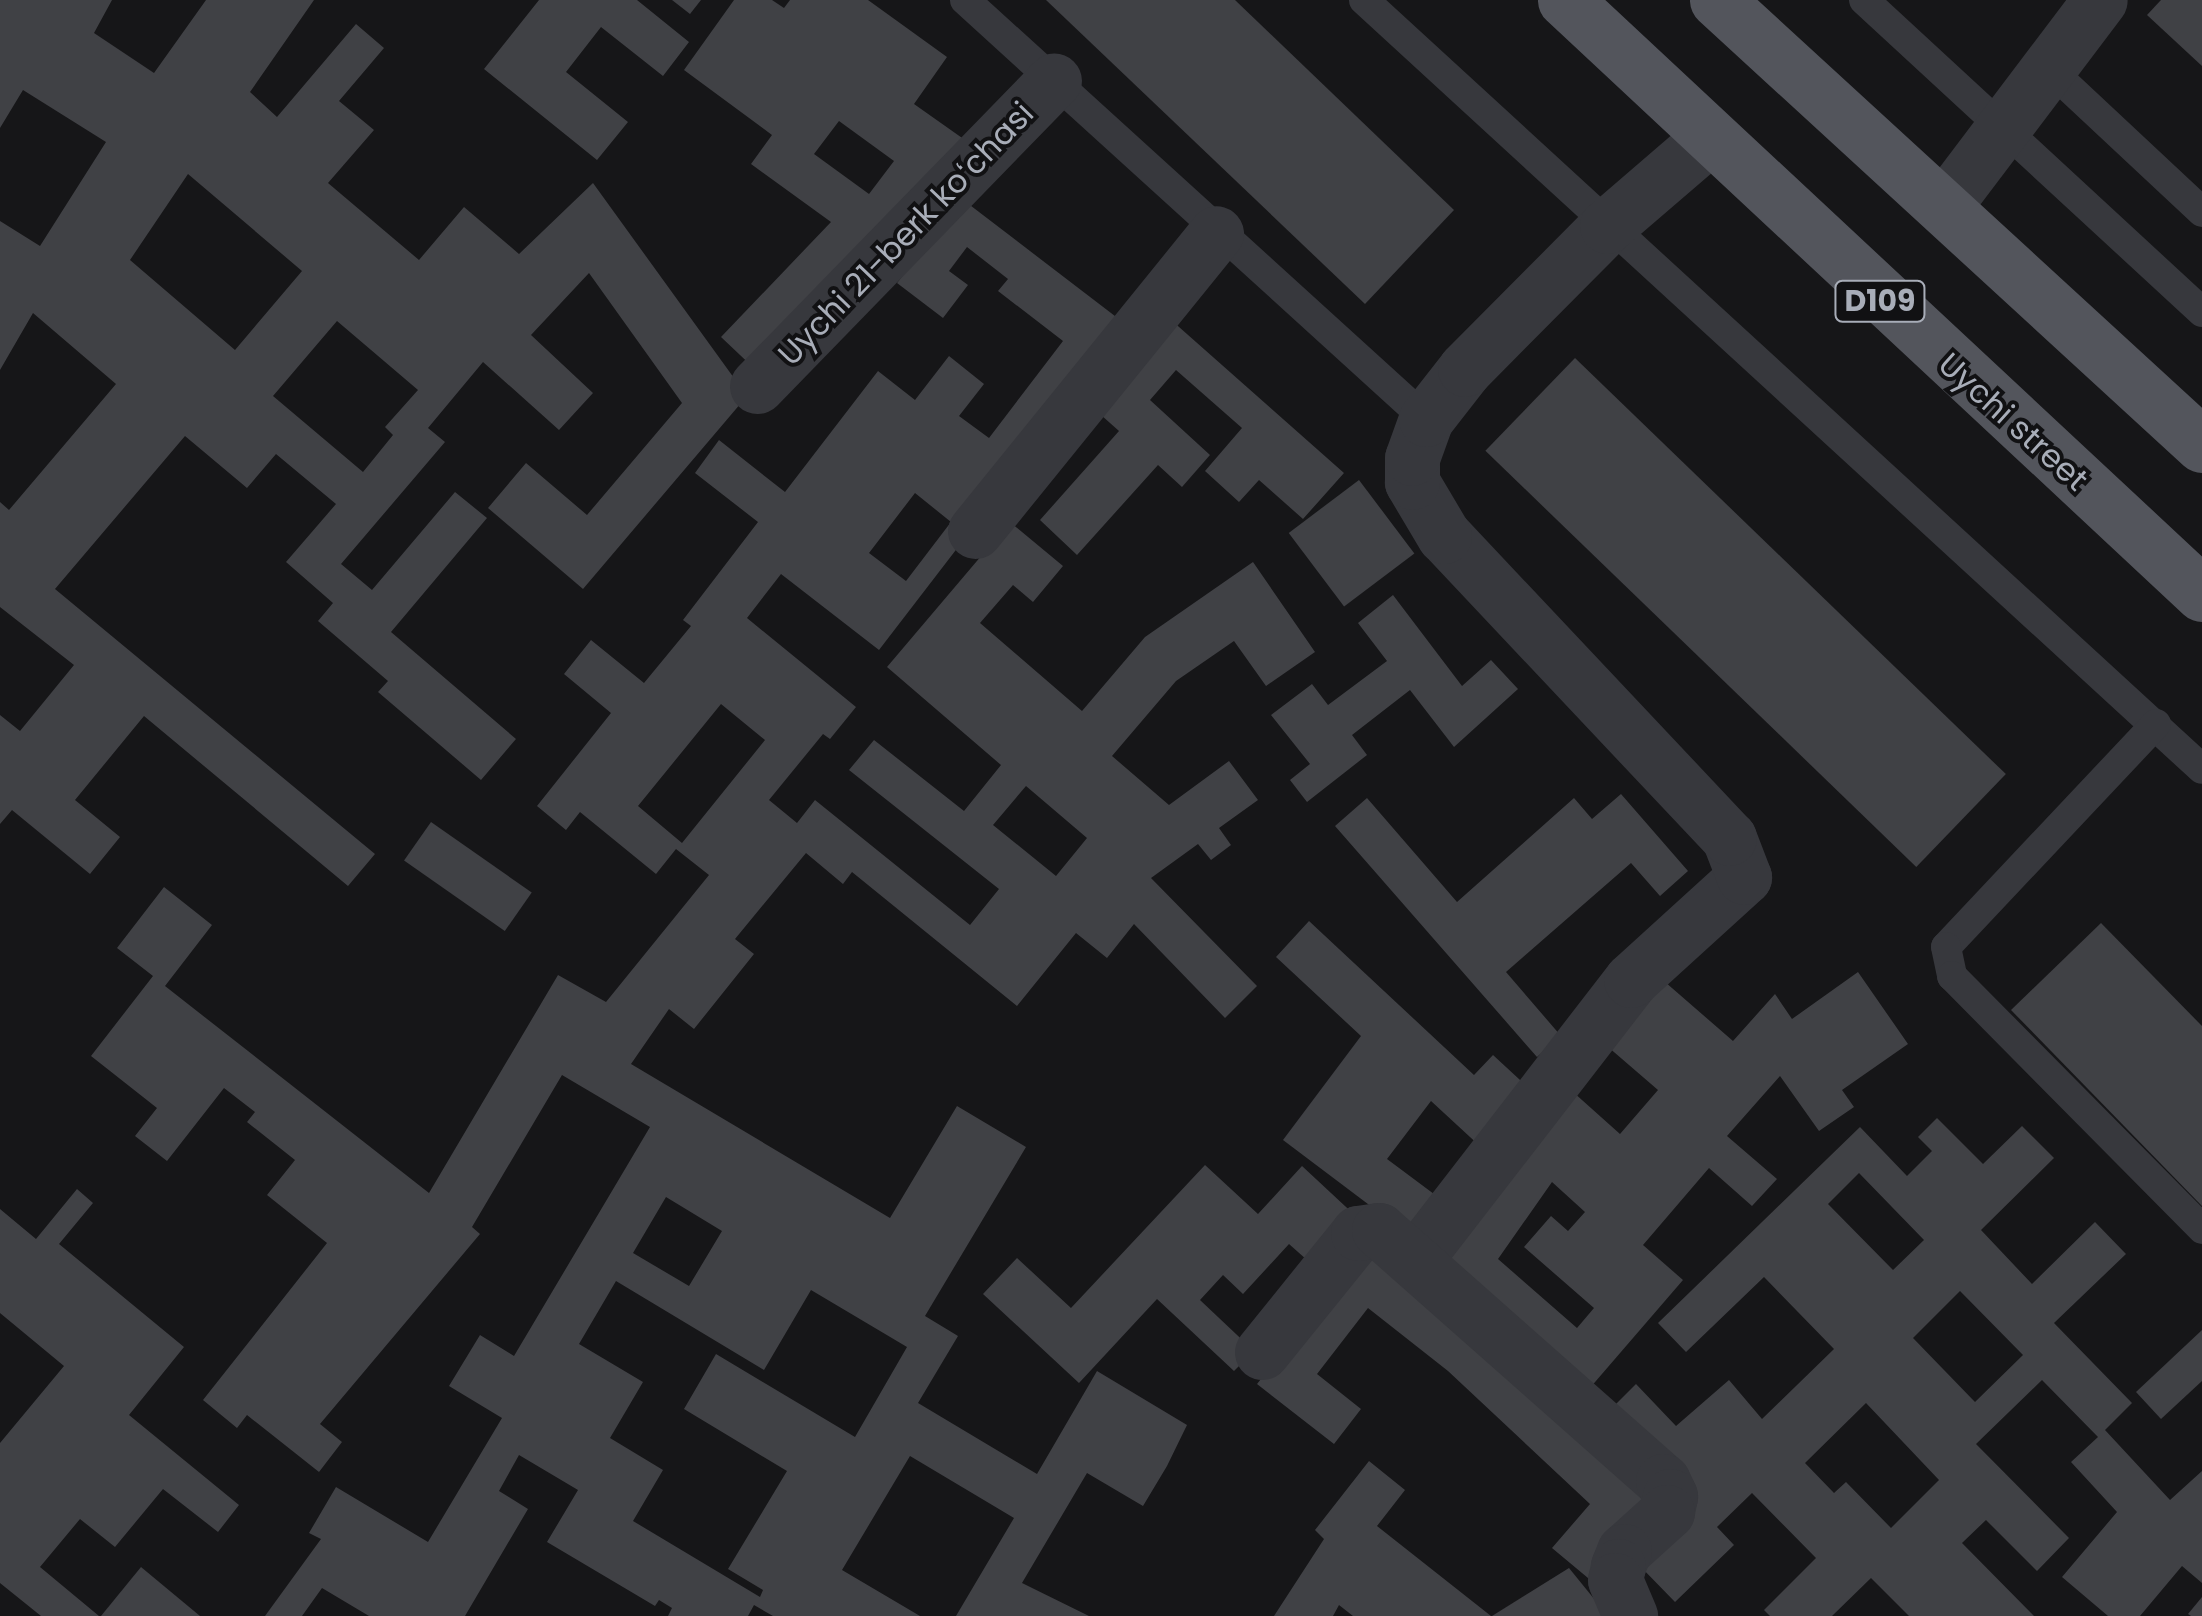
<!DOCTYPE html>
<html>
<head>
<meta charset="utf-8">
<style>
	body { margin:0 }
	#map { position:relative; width:2202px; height:1616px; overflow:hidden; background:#161618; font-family:Poppins,sans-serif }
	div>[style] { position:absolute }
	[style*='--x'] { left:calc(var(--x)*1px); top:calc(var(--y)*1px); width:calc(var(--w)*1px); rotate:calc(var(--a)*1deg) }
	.building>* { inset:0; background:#404145; transform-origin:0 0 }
	.service>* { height:30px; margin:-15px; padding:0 15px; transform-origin:15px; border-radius:15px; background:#37383d }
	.minor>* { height:55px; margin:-27.5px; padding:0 27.5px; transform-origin:27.5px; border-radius:27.5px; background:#37383d }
	.primary>* { height:55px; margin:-27.5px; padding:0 27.5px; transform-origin:27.5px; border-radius:27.5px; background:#53555c }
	span { translate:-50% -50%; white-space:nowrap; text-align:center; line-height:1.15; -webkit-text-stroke:8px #111113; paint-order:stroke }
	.shield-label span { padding:2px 8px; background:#111113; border:2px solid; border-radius:8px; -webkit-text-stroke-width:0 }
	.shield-label { font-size:30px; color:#a8adb8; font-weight:700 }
	.street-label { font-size:32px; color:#a8adb8 }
</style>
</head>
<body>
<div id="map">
	<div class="building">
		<i style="clip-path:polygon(evenodd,0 0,112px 0,94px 33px,154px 73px,206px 0,314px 0,250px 92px,277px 117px,356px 24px,384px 48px,339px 101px,374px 130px,328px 183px,419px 260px,464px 207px,519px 254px,593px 183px,747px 396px,583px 589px,488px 508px,526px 463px,587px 515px,682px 403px,589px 273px,531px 335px,593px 393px,559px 430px,483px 362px,428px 428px,445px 442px,341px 564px,372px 590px,455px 492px,487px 518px,391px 632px,516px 739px,481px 780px,378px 692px,388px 681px,318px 621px,333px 603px,286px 562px,336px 504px,276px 454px,247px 488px,185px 436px,55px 589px,375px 854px,348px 886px,144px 716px,75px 800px,120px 837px,90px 874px,12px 810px,0 824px,0 715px,20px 731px,74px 665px,0 607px,0 502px,9px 510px,116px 384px,33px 313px,0 370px,0 221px,40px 246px,106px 142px,23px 90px,0 128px,0 0,188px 174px,302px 271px,235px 350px,130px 260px,188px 174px,0 0,337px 321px,418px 390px,385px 427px,393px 435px,363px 472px,273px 396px,337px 321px)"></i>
		<i style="clip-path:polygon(539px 0,637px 0,689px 42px,663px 76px,601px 27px,566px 72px,628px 122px,597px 160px,484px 69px)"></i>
		<i style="clip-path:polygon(672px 0,701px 0,690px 14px)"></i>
		<i style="clip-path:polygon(evenodd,734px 0,772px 0,784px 8px,790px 0,868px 0,947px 57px,914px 104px,965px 140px,759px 373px,721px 337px,831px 222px,751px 164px,772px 135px,684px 70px,734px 0,839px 121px,894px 161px,869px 194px,814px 154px,839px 121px)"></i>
		<i style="clip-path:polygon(1046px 0,1235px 0,1454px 210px,1365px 304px)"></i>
		<i style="clip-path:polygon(2161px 0,2202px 0,2202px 66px,2147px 15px)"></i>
		<i style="clip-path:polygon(evenodd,962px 199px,1128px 326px,879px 650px,781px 574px,747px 618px,856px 707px,830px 739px,823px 734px,769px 800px,797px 823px,815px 800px,970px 925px,999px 889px,849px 770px,874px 740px,964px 811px,1001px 765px,887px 667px,1010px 522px,1063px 566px,1033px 602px,1013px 585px,980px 623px,1082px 711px,1145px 637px,1253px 562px,1315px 652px,1266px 686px,1234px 641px,1176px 681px,1112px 756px,1169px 805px,1229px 761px,1258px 800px,1219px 828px,1231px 845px,1211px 860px,1198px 844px,1151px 878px,1257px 986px,1225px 1018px,1134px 924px,1107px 958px,1076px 933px,1017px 1006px,852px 872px,843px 884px,806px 853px,735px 939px,754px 954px,694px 1029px,669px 1009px,631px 1064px,890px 1218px,957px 1106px,1026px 1147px,925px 1316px,958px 1336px,918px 1403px,1037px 1474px,1097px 1371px,1187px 1425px,1167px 1466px,1143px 1506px,1087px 1473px,1022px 1583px,1089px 1616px,956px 1616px,1014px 1518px,910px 1456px,842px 1570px,920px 1616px,773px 1616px,754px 1605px,748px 1616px,668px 1616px,672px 1608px,659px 1600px,655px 1606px,547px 1542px,578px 1490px,519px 1455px,499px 1491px,528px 1509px,465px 1616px,369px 1616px,322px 1588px,302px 1616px,265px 1616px,321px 1539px,309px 1533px,336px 1487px,428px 1542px,502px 1418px,449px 1386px,480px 1335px,514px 1356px,650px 1127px,562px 1075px,472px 1227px,480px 1234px,320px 1424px,342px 1442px,319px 1472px,247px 1415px,237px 1428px,203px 1400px,327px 1243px,267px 1195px,295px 1160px,247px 1122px,255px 1112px,224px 1088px,167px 1161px,135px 1136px,157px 1108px,91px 1056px,153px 976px,117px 948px,164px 887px,212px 925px,165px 986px,429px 1193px,558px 975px,606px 1002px,709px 875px,676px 849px,656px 874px,580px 812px,566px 830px,537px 806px,611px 713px,564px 674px,591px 640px,644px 683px,691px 626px,683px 620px,758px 522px,695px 473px,719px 440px,785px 492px,878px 371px,915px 400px,949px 356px,984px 384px,959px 416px,989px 438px,1063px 341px,998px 291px,1008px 279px,967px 247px,949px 271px,968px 285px,943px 318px,897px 283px,962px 199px,915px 493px,951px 522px,906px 581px,869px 553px,915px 493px,962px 199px,721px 704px,765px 740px,682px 843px,638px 806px,721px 704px,962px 199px,1026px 786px,1087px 838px,1056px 876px,993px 825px,1026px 786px,962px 199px,666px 1197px,722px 1231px,689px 1286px,633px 1253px,666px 1197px,962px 199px,616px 1281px,764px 1370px,811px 1290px,907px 1347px,855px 1437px,716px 1354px,684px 1409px,787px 1471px,728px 1569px,763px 1590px,760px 1597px,633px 1521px,663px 1470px,610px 1438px,643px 1382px,579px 1344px,616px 1281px)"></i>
		<i style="clip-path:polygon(1170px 319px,1344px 473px,1303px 519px,1259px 480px,1239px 502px,1205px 471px,1242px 428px,1176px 370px,1150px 400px,1210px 455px,1182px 487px,1158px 465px,1077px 555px,1040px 520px,1119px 431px,1092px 407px)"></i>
		<i style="left:1575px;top:358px;width:599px;height:129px;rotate:44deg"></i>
		<i style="left:1359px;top:480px;width:92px;height:88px;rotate:53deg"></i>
		<i style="clip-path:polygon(1393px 595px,1462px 686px,1491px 660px,1518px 689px,1454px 747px,1410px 690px,1352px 735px,1367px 755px,1307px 802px,1290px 780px,1310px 764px,1271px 715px,1312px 684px,1328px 705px,1387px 661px,1358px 623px)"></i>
		<i style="clip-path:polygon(1621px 794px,1688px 871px,1660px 896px,1631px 863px,1506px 972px,1561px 1036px,1537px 1057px,1335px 826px,1367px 798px,1457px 902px,1574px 798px,1592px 819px)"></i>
		<i style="left:431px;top:822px;width:123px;height:47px;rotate:35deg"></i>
		<i style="clip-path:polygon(1309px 921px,1474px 1075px,1493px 1055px,1534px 1093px,1483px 1149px,1431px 1101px,1387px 1159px,1442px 1200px,1413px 1238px,1283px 1140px,1361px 1036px,1276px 957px)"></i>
		<i style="clip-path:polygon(2101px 923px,2202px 1026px,2202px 1206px,2011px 1010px)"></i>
		<i style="clip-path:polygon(evenodd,1858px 972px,1908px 1044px,1842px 1090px,1854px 1107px,1819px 1131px,1780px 1076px,1727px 1136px,1777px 1179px,1752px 1206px,1709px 1168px,1643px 1245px,1683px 1280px,1583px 1396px,1433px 1265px,1563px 1083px,1620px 1134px,1658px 1090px,1600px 1040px,1657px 975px,1733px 1041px,1775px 994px,1792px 1019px,1858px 972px,1552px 1182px,1585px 1212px,1568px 1231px,1551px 1216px,1524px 1247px,1594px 1308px,1577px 1328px,1498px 1259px,1552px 1182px)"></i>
		<i style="clip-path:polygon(evenodd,1937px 1118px,1983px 1164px,2022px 1126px,2054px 1158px,1981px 1230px,2032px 1284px,2095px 1222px,2126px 1254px,2054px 1323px,2132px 1403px,2105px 1430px,2170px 1500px,2202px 1471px,2202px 1583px,2182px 1566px,2140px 1616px,2108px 1616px,2062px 1577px,2117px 1512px,2071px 1462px,2098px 1437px,2042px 1380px,1976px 1444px,2069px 1538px,2037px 1571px,1986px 1520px,1962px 1543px,2034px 1616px,1909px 1616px,1871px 1578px,1832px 1616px,1770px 1616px,1764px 1610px,1816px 1558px,1752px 1493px,1717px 1527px,1734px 1545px,1675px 1602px,1638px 1564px,1692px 1512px,1608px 1412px,1636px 1384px,1676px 1426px,1729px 1380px,1762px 1419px,1834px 1349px,1764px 1277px,1686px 1352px,1658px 1323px,1860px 1127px,1907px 1176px,1932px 1151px,1918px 1137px,1937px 1118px,1859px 1173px,1924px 1240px,1893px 1270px,1828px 1204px,1859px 1173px,1937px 1118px,1960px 1291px,2023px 1355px,1975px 1402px,1913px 1338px,1960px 1291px,1937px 1118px,1866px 1403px,1939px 1480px,1891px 1528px,1846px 1482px,1834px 1493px,1805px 1463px,1866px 1403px)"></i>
		<i style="clip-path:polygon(1205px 1165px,1258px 1214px,1302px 1166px,1360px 1220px,1316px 1268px,1289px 1244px,1243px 1294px,1223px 1275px,1200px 1300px,1254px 1351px,1234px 1371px,1157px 1299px,1079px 1383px,983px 1294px,1017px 1258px,1071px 1308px)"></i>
		<i style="clip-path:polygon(77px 1189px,93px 1203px,59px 1244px,184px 1347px,129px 1415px,239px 1505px,218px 1532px,163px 1489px,115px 1547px,80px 1519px,40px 1567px,99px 1616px,41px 1616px,0 1583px,0 1443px,64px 1366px,0 1313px,0 1209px,36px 1239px)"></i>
		<i style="clip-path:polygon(1366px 1246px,1661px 1505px,1594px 1583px,1552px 1548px,1590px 1504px,1448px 1371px,1368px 1308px,1317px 1374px,1361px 1409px,1334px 1444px,1257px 1384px)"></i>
		<i style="clip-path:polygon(2202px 1330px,2202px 1381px,2161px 1419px,2136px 1392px)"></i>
		<i style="clip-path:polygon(1369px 1461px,1405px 1490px,1377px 1526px,1491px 1616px,1353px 1616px,1339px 1605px,1333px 1616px,1274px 1616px,1324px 1539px,1315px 1530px)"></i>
		<i style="clip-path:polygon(141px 1567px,200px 1616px,101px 1616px)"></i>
		<i style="clip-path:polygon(1569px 1568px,1608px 1616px,1492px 1616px)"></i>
		<i style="clip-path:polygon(2202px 1597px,2202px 1616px,2191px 1616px,2188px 1614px)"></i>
	</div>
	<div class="service">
		<i style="--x:965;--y:0;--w:623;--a:42.27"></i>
		<i style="--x:1364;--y:0;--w:1137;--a:42.54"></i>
		<i style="--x:1864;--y:0;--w:460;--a:42.7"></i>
		<i style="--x:2045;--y:65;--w:215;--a:43.1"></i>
		<i style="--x:2156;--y:724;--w:306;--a:133.3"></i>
		<i style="--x:1946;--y:947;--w:30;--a:78"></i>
		<i style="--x:1952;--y:976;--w:356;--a:45.3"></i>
	</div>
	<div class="minor">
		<i style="--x:1944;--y:206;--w:258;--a:-52.9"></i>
		<i style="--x:757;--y:386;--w:426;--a:-45.8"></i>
		<i style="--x:975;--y:531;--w:383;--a:-51"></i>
		<i style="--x:1417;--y:1257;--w:350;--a:-52.3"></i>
		<i style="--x:1631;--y:980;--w:153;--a:-42.3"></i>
		<i style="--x:1744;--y:877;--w:42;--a:-111"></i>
		<i style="--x:1729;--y:838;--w:415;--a:-133.3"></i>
		<i style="--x:1444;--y:536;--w:63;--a:-120.7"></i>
		<i style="--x:1412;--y:482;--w:24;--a:-90"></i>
		<i style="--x:1412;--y:458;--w:41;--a:-70.3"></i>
		<i style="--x:1426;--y:419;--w:63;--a:-52"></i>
		<i style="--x:1465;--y:369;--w:202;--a:-45.2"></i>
		<i style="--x:1607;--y:226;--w:132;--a:-40.7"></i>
		<i style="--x:1262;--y:1352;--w:153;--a:-51.1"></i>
		<i style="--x:1358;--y:1233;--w:21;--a:-8"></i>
		<i style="--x:1379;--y:1230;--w:379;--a:41.5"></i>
		<i style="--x:1663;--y:1481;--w:17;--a:65"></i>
		<i style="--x:1670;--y:1496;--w:16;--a:101"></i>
		<i style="--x:1667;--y:1512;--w:58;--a:137.8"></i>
		<i style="--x:1624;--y:1551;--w:16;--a:112"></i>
		<i style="--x:1618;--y:1566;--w:14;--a:102"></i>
		<i style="--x:1615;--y:1580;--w:39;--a:67"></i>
	</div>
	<div class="primary">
		<i style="--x:1565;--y:0;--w:871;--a:43"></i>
		<i style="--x:1717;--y:0;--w:658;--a:42.54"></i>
	</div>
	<div class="shield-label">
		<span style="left:1880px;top:301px">D109</span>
	</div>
	<div class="street-label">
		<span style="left:906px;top:234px;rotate:-46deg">Uychi 21-berk koʻchasi</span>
		<span style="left:2013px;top:422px;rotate:42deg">Uychi street</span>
	</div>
</div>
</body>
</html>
